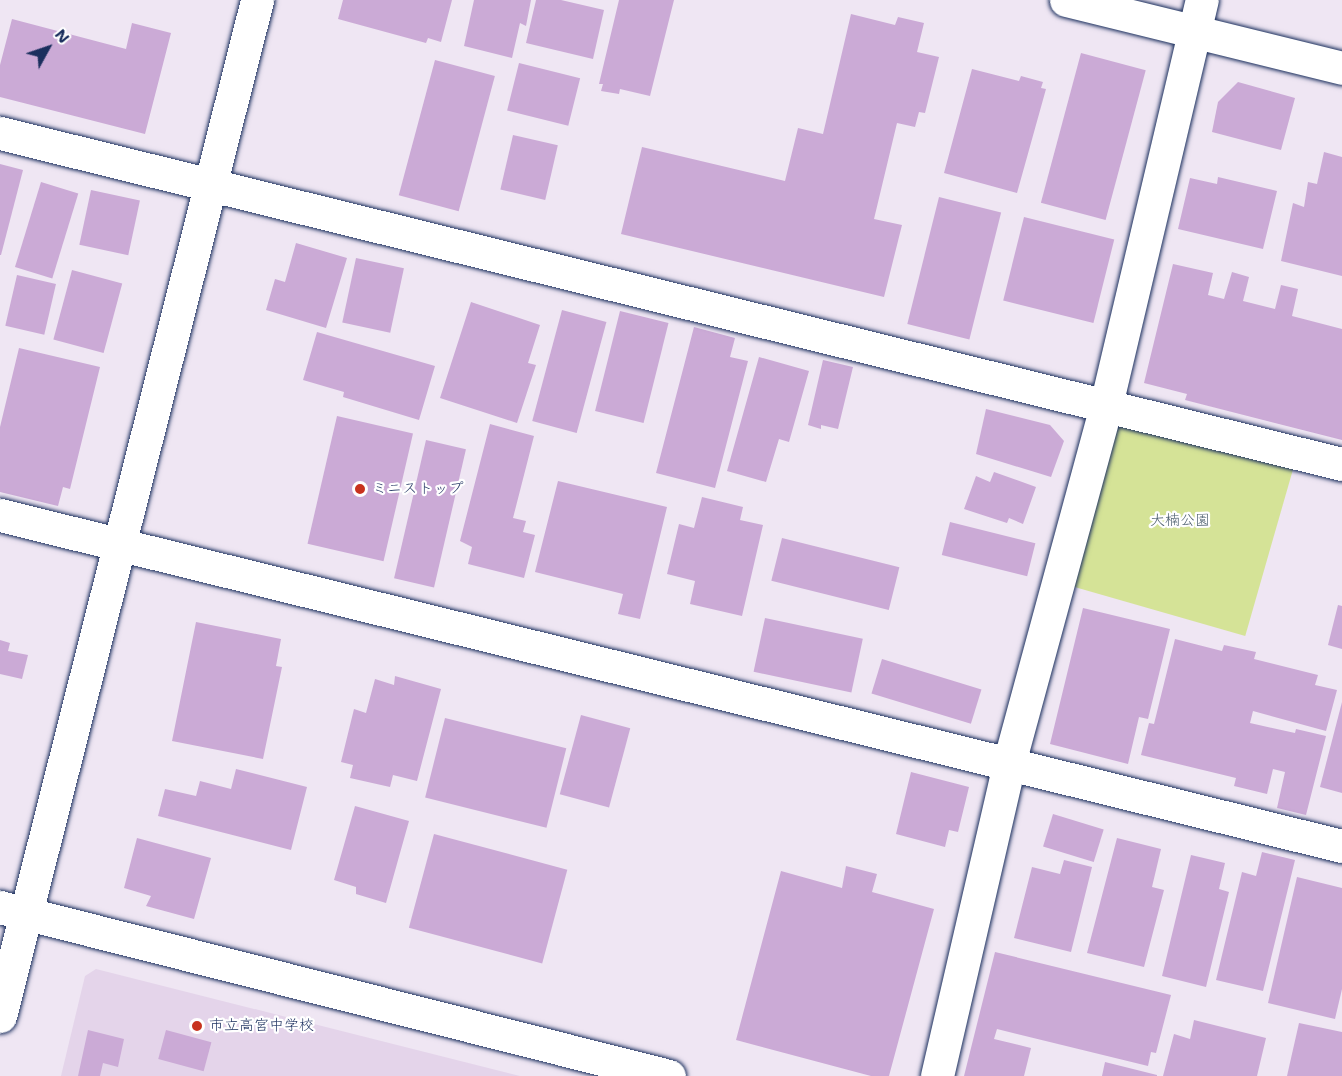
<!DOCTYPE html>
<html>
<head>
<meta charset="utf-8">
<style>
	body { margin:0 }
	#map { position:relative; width:1342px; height:1076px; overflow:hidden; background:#efe6f3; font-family:"Shantell Sans","Klee One",sans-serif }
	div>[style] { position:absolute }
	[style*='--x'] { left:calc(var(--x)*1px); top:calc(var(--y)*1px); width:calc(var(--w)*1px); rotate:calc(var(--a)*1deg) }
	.built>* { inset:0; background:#e4d4ea }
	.green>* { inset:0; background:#d5e397; transform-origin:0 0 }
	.building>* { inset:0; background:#cbaad6; transform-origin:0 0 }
	.roads { filter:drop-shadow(0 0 2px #1b2f5e) drop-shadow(0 0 2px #1b2f5e) }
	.minor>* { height:33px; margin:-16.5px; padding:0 16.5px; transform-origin:16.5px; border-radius:16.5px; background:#fff }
	.tertiary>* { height:33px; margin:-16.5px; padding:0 16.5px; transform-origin:16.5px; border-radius:16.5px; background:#fff }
	.dots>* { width:16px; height:16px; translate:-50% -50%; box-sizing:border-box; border:3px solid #fff; border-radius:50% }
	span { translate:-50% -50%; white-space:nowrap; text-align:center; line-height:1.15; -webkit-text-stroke:4.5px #fff; paint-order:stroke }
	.poi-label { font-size:15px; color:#1b2f5e }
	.left { translate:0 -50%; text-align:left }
	.park-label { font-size:15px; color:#4a5c6c }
	.north { position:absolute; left:18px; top:18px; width:60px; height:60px; -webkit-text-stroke:4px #fff; paint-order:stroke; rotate:50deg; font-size:16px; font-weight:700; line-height:24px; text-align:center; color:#1b2f5e }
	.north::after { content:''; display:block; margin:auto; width:21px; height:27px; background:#1b2f5e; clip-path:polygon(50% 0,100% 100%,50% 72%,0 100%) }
</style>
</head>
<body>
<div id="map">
	<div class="built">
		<i style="clip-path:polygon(96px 969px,520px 1076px,61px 1076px,85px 976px)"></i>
	</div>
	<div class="green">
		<i style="left:1110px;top:411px;width:192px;height:179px;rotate:16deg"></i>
	</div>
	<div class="building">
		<i style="clip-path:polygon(343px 0,452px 0,441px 42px,428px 38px,426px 43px,338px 19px)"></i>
		<i style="clip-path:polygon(474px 0,531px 0,526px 26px,520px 23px,512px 58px,464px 46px)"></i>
		<i style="clip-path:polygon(536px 0,561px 0,604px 10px,593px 59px,526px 43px)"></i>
		<i style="clip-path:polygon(619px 0,674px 0,650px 96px,620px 89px,619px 94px,601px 91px,603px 84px,599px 84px)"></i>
		<i style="clip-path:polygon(851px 14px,895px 25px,898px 17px,924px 23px,917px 52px,939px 57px,925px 113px,919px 112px,915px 127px,897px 123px,874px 219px,902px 225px,884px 297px,621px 234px,642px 147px,785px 181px,798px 128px,823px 134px)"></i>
		<i style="clip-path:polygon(12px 19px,126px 49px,132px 23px,171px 33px,145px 134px,0 97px,0 65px)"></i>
		<i style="left:1081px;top:53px;width:67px;height:155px;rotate:15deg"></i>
		<i style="left:435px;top:60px;width:62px;height:140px;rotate:15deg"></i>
		<i style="left:519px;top:63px;width:63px;height:49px;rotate:14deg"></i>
		<i style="clip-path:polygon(972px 69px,1019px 81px,1021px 76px,1043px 82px,1041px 88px,1046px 89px,1017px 193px,944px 173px)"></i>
		<i style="clip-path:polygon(1238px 82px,1295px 98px,1281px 150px,1212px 132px,1218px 102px)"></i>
		<i style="left:513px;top:135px;width:46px;height:56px;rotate:13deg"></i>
		<i style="clip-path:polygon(1324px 152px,1342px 157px,1342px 276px,1281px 261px,1293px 203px,1304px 207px,1308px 182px,1317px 184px)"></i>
		<i style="clip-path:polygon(0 164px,23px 170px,1px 255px,0 255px)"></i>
		<i style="clip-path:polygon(1218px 177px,1277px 191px,1263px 249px,1178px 229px,1190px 178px,1217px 184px)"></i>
		<i style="left:41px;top:182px;width:39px;height:89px;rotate:17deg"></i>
		<i style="left:91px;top:190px;width:50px;height:56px;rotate:12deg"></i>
		<i style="left:939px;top:197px;width:64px;height:131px;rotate:14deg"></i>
		<i style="left:1024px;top:217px;width:93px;height:86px;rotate:14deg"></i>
		<i style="clip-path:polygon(296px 243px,347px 258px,326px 328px,266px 310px,275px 279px,285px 282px)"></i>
		<i style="left:356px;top:258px;width:49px;height:66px;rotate:12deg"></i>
		<i style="clip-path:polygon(1173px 264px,1213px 273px,1208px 295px,1224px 299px,1232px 272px,1249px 277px,1243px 301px,1275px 309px,1281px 285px,1298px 289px,1292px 316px,1342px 329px,1342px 440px,1185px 400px,1187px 394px,1144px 383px)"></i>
		<i style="left:72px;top:270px;width:52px;height:72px;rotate:15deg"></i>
		<i style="left:17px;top:275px;width:40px;height:52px;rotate:13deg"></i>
		<i style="clip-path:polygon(471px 302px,540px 325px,528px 363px,536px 365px,517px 423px,440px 398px)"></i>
		<i style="left:562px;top:310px;width:46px;height:115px;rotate:15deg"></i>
		<i style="left:620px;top:311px;width:50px;height:103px;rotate:14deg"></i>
		<i style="clip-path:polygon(694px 327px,735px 338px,730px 357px,748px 361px,715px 488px,656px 473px)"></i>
		<i style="clip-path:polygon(317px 332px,435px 366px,419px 420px,343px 397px,344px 392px,303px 380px)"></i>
		<i style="clip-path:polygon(19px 348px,100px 367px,70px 489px,63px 487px,58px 506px,0 492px,0 427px)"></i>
		<i style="clip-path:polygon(759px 357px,809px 371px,789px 442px,779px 439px,766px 482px,727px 471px)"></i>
		<i style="clip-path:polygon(823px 360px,853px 367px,838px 429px,821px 425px,821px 429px,808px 425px)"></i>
		<i style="clip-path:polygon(986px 409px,1050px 425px,1064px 441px,1051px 477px,976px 454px)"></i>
		<i style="left:337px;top:416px;width:78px;height:131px;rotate:13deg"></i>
		<i style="clip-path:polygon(490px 424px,534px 436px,513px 518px,526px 521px,523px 532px,535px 535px,524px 578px,468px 564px,472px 547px,460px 541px)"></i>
		<i style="left:426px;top:440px;width:41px;height:142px;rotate:13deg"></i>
		<i style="clip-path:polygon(994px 472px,1036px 487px,1023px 524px,1009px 518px,1007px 523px,964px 509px,976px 476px,990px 482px)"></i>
		<i style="clip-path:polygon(558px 481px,667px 507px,640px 619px,618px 614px,623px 594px,535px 572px)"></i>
		<i style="clip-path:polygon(702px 497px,743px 507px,740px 520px,763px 525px,742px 616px,690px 604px,695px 581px,667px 574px,679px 524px,694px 528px)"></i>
		<i style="left:950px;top:522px;width:88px;height:34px;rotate:14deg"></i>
		<i style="left:782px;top:538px;width:121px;height:44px;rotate:14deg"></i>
		<i style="clip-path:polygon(1338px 605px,1342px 606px,1342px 649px,1328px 645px)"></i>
		<i style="clip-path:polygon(1083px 608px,1170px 629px,1148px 719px,1139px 717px,1128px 764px,1050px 744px)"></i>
		<i style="left:765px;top:618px;width:100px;height:55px;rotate:12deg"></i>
		<i style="clip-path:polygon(196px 622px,281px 639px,276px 666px,282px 667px,263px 759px,172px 741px)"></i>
		<i style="clip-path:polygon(1175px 639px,1222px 651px,1224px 645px,1256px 652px,1254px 659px,1318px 675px,1315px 685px,1337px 690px,1326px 731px,1253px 711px,1250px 723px,1295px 733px,1296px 729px,1326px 736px,1306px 815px,1277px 808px,1285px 772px,1273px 769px,1267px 794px,1234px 786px,1236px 778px,1141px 755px,1149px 723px,1154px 724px)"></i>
		<i style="clip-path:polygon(0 640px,10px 643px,8px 651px,28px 655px,22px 679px,0 674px)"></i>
		<i style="left:882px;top:659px;width:104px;height:36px;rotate:17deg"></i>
		<i style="clip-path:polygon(395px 676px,441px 689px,417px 781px,393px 775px,390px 787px,350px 778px,353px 765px,341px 762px,354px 709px,366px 713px,375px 679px,394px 685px)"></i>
		<i style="clip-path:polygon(1342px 702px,1342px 793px,1320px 787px)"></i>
		<i style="left:581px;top:715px;width:51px;height:82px;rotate:15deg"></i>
		<i style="left:445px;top:718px;width:125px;height:82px;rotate:14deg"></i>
		<i style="clip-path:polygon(236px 769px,307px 787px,291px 850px,158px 816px,165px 789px,196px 796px,200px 781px,231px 789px)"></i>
		<i style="clip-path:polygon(911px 772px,969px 787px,958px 832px,949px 830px,945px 847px,896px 834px)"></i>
		<i style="clip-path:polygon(355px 806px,409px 821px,386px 903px,356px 894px,356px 887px,334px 880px)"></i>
		<i style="left:1053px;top:814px;width:53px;height:34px;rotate:17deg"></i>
		<i style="left:434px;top:834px;width:138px;height:97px;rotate:15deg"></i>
		<i style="clip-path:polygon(137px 838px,211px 858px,194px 919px,146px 906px,151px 896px,124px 888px)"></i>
		<i style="clip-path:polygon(1117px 838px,1161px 849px,1152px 887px,1164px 890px,1144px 967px,1087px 953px)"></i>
		<i style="clip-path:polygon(1262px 852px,1295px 860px,1263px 991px,1216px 980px,1242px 872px,1256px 876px)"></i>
		<i style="clip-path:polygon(1191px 855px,1225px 863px,1219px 889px,1229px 892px,1206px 987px,1162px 976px)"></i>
		<i style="clip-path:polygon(1064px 860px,1092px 867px,1071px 952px,1014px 938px,1032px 867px,1060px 874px)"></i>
		<i style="clip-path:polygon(846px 866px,877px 874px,872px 892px,934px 909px,889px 1076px,871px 1076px,736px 1040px,781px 871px,842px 888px)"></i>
		<i style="clip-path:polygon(1297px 877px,1342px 888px,1342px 989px,1335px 1019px,1268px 1003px)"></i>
		<i style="clip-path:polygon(995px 952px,1171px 995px,1156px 1053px,1151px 1052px,1148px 1066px,997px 1029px,994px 1039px,1031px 1048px,1024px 1076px,964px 1076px)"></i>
		<i style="clip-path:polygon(1194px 1020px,1266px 1038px,1257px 1076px,1163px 1076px,1174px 1034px,1190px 1039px)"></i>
		<i style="clip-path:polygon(1299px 1023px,1342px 1032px,1342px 1076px,1287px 1076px)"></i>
		<i style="clip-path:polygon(88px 1030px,124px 1039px,118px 1067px,103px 1063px,100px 1076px,78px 1076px)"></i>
		<i style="left:166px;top:1030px;width:47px;height:30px;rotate:15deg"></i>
		<i style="clip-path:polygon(1105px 1062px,1157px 1075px,1157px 1076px,1102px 1076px)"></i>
	</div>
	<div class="roads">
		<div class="minor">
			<i style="--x:1066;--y:0;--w:284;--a:13.8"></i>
			<i style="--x:0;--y:133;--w:1382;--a:13.86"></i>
			<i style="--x:0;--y:515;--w:1382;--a:13.86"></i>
			<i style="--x:937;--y:1076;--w:321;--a:-77"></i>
			<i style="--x:1009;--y:763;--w:371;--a:-74.8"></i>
			<i style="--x:1106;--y:405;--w:416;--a:-76.7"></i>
		</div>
		<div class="tertiary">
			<i style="--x:0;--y:907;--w:690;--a:14.18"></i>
			<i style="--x:0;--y:1016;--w:1048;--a:-75.8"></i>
		</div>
	</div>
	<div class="dots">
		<i style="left:360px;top:489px;background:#c8321e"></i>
		<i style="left:197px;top:1026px;background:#c8321e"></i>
	</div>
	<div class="poi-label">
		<span class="left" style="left:372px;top:489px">ミニストップ</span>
		<span class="left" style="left:209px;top:1026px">市立高宮中学校</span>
	</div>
	<div class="park-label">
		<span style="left:1180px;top:521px">大楠公園</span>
	</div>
	<div class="north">N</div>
</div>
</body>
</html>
